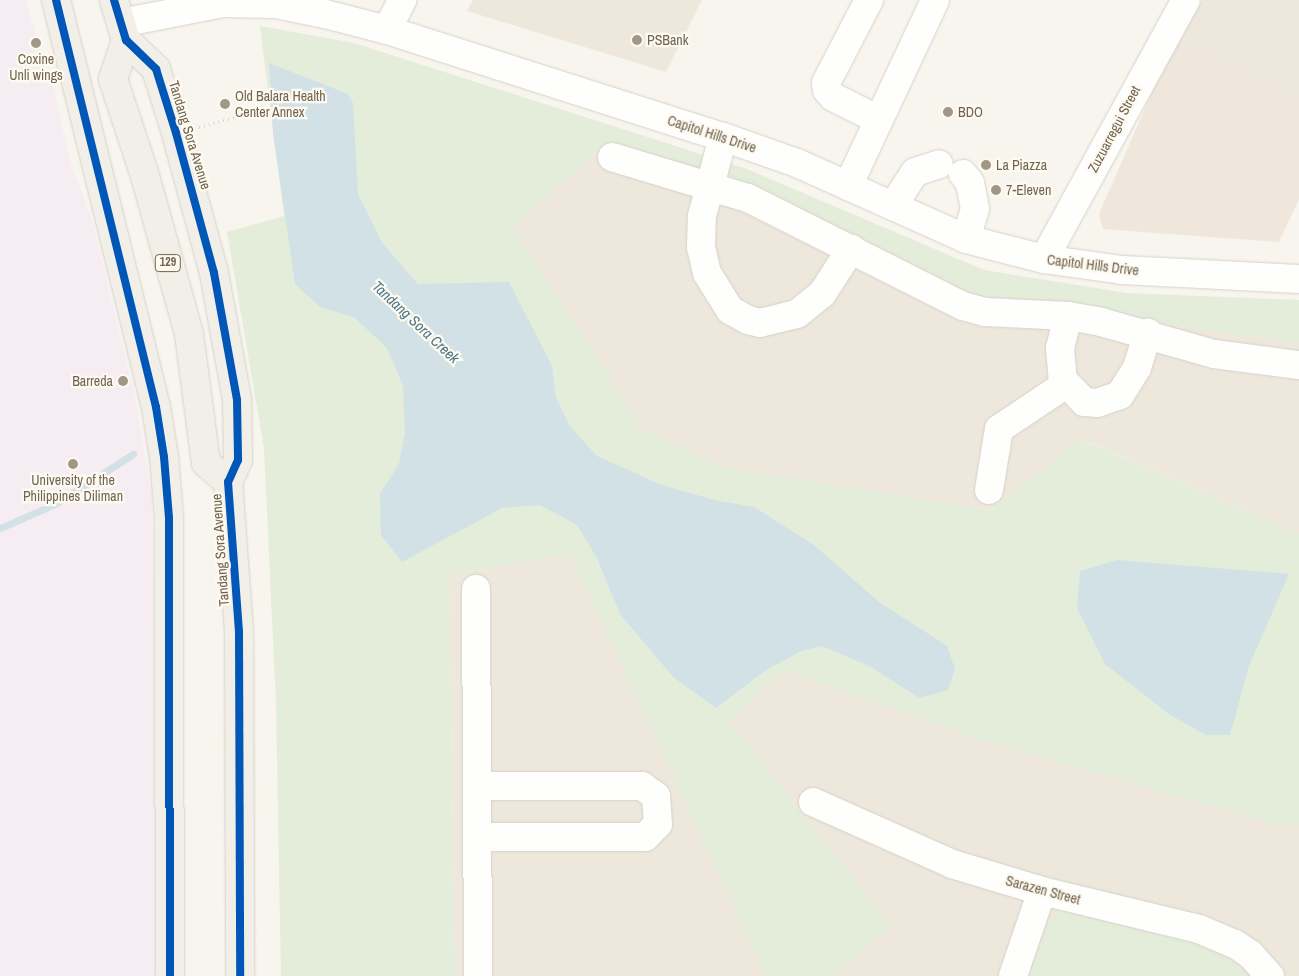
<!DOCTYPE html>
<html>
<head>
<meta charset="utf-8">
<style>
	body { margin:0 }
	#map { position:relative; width:1299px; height:976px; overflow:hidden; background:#f8f5ee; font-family:"Archivo Narrow",sans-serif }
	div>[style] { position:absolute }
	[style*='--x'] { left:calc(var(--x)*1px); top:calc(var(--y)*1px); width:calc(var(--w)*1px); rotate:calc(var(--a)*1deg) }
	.residential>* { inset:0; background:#ede8db }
	.commercial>* { inset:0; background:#efe6dc }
	.education>* { inset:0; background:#f6edf3 }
	.green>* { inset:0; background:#e3edda }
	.water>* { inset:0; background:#d2e1e6 }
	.stream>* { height:7px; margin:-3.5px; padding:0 3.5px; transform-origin:3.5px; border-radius:3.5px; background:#d2e1e6 }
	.path>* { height:3px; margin-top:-1.5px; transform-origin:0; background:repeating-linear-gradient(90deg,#dad5d0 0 1px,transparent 0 5px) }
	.roads { filter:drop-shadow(0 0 1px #d6d1cb) drop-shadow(0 0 1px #d6d1cb) }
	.minor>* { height:28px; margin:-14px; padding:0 14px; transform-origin:14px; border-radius:14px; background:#fefefc }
	.major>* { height:28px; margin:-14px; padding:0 14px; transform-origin:14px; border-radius:14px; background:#f1efe7 }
	.cycleway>* { height:8px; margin:-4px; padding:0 4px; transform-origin:4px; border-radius:4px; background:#0057b8 }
	.dots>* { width:14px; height:14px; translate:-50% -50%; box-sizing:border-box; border:2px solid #fdfbf1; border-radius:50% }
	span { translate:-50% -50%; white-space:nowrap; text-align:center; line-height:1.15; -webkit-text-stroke:4.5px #fdfbf1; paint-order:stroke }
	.shield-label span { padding:1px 4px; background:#fdfbf1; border:1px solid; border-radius:4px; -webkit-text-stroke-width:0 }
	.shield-label { font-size:12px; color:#736350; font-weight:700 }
	.poi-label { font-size:14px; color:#736350 }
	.left { translate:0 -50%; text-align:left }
	.right { translate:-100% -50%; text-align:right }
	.street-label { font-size:14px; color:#736350 }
	.water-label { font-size:15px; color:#50768a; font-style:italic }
</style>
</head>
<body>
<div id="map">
	<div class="residential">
		<i style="clip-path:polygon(473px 0,702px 0,666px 72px,467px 11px)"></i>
		<i style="clip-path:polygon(1203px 0,1299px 0,1299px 102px,1174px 42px)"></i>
		<i style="clip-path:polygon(603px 146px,777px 204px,964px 296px,1299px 343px,1299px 534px,1082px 439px,989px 510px,728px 468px,644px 431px,512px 227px)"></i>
		<i style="clip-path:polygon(570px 553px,681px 787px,766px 976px,455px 976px,449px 575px)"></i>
		<i style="clip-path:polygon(785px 670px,978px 739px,1277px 825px,1299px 824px,1299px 976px,833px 976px,891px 926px,729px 721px)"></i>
	</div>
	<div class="commercial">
		<i style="clip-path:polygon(1174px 42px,1299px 102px,1299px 199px,1279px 242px,1103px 229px,1099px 214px)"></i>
	</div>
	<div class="education">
		<i style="clip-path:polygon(0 0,25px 0,53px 87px,71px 165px,91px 217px,135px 396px,152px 499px,162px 976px,0 976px)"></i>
	</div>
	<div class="green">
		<i style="clip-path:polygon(260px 26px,354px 43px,747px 169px,984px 270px,1127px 293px,1299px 300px,1299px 343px,964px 296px,777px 204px,603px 146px,512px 227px,644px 431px,728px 468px,989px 510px,1081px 439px,1299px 534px,1299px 824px,1277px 825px,978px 739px,785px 670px,729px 721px,891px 926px,833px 976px,766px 976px,570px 553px,449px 575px,455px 976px,281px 976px,276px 704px,264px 449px,227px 232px,284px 216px)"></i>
		<i style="clip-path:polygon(1061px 910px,1177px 937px,1208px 948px,1233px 963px,1247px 976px,1028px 976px,1049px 923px)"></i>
	</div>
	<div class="water">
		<i style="clip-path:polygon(269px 63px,348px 94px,353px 103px,358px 194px,382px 243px,418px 284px,509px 282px,552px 366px,556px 397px,569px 425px,597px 456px,659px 484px,714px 500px,754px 507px,814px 545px,879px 602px,947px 646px,955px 669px,948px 690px,919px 698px,871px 667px,822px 646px,801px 651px,766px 670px,716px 708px,673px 677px,620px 614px,597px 558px,577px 525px,540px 505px,502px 508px,402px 562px,381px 535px,380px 494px,399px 464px,405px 433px,403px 386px,387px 348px,354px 317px,320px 307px,295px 284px,273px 134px)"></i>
		<i style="clip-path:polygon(1117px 560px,1289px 574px,1249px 666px,1230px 735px,1206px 735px,1170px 715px,1105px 664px,1077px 608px,1080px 571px)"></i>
	</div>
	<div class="stream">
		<i style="--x:0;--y:528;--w:60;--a:-23.6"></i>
		<i style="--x:55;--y:504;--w:93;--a:-32.7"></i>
	</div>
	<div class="path">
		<i style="--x:199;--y:127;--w:67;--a:-15.5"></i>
	</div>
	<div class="roads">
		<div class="minor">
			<i style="--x:869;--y:0;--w:93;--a:117.4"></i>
			<i style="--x:826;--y:83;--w:7;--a:82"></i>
			<i style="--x:827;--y:90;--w:9;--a:49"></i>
			<i style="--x:833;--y:97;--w:51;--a:26.6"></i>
			<i style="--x:121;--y:23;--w:104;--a:-11.1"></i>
			<i style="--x:223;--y:3;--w:53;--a:1.1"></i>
			<i style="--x:276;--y:4;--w:50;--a:11.5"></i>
			<i style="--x:325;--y:14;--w:64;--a:14.5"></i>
			<i style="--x:387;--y:30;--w:353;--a:17.7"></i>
			<i style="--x:723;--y:137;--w:78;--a:19.4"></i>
			<i style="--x:797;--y:163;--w:185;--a:24.2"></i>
			<i style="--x:966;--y:239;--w:81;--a:14.4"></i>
			<i style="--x:1044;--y:259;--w:79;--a:8"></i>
			<i style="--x:1122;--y:270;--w:177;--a:2.9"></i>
			<i style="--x:387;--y:30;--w:34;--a:-63"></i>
			<i style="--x:723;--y:137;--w:82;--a:104.9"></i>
			<i style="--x:702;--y:216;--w:31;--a:92"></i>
			<i style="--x:701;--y:247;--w:27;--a:77"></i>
			<i style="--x:707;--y:273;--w:44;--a:58.1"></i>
			<i style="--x:730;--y:310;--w:21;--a:29"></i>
			<i style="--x:748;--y:320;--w:12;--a:14"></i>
			<i style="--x:760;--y:323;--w:38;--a:-14"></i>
			<i style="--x:797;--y:314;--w:32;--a:-39"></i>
			<i style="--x:822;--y:294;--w:54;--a:-57.2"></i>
			<i style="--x:612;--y:157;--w:142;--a:16.8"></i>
			<i style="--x:748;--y:198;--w:241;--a:26.7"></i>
			<i style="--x:963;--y:306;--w:23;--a:15"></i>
			<i style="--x:985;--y:312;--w:83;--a:2.8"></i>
			<i style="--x:1068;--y:316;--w:34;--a:10"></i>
			<i style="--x:1101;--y:322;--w:117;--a:15.8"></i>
			<i style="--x:1214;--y:354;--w:86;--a:7.4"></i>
			<i style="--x:963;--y:174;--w:11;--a:52"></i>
			<i style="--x:970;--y:183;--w:26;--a:79"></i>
			<i style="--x:975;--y:209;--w:31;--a:107"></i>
			<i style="--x:848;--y:186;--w:205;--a:-64.9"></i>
			<i style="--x:893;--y:206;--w:40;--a:-57.1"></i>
			<i style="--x:915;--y:172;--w:25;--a:-18"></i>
			<i style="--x:1044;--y:259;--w:295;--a:-61.3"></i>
			<i style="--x:1068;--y:316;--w:33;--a:104"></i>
			<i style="--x:1060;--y:348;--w:32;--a:85"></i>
			<i style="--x:1063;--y:380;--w:30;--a:46"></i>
			<i style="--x:1084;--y:402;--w:13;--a:4"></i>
			<i style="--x:1097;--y:403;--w:24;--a:-19"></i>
			<i style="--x:1120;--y:395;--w:32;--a:-58"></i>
			<i style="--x:1137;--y:368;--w:37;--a:-73"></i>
			<i style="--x:989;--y:490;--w:62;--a:-80.7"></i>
			<i style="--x:999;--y:429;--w:81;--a:-33.9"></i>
			<i style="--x:476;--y:589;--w:387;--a:89.7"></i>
			<i style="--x:478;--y:786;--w:164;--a:0"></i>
			<i style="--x:642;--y:786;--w:17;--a:36"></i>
			<i style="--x:656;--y:796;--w:28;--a:86"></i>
			<i style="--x:658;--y:824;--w:18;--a:135"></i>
			<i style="--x:645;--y:837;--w:166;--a:180"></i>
			<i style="--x:813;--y:802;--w:152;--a:24"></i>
			<i style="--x:952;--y:864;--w:94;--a:16.7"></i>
			<i style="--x:1042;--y:891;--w:162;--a:13.6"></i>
			<i style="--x:1199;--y:929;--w:39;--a:23"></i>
			<i style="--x:1235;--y:944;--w:18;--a:34"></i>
			<i style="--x:1250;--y:954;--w:30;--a:48"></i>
			<i style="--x:1013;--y:976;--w:90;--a:-71.2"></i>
		</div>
		<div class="major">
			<i style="--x:56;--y:0;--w:419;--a:76.2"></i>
			<i style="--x:156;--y:407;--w:51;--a:80.9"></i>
			<i style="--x:164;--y:457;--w:61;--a:85.3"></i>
			<i style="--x:169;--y:518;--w:458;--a:89.9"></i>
			<i style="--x:114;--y:0;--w:42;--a:73.3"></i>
			<i style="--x:126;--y:40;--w:42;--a:44"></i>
			<i style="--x:156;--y:69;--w:67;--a:72.6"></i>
			<i style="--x:176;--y:133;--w:145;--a:74.8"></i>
			<i style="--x:214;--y:273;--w:129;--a:79.7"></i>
			<i style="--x:237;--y:400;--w:60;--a:89"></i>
			<i style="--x:238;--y:460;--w:24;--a:114"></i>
			<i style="--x:228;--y:482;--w:150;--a:85.8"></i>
			<i style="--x:239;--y:632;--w:344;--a:89.8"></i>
			<i style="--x:126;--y:40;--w:41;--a:108.4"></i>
			<i style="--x:113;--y:79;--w:102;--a:71.7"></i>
			<i style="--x:145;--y:176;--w:164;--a:74.4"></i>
			<i style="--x:189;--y:334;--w:130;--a:82.5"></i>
			<i style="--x:206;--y:463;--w:29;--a:41"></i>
		</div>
	</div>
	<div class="cycleway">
		<i style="--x:56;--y:0;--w:419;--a:76.2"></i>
		<i style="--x:156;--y:407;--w:51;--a:80.9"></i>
		<i style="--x:164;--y:457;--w:61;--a:85.3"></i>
		<i style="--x:169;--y:518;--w:458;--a:89.9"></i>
		<i style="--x:114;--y:0;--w:42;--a:73.3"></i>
		<i style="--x:126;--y:40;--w:42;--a:44"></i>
		<i style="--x:156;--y:69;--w:67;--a:72.6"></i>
		<i style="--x:176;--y:133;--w:145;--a:74.8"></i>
		<i style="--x:214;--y:273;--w:129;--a:79.7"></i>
		<i style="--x:237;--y:400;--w:60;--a:89"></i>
		<i style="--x:238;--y:460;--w:24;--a:114"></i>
		<i style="--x:228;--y:482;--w:150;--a:85.8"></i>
		<i style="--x:239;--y:632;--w:344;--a:89.8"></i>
	</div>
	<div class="dots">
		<i style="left:637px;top:40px;background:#a29687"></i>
		<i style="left:36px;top:43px;background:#a29687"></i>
		<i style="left:225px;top:104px;background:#a29687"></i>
		<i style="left:948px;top:112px;background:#a29687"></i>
		<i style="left:986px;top:165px;background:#a29687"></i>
		<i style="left:996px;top:190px;background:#a29687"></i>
		<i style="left:123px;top:381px;background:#a29687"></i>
		<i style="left:73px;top:464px;background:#a29687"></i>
	</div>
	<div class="shield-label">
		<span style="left:168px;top:263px">129</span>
	</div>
	<div class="poi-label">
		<span class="left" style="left:647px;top:40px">PSBank</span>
		<span style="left:36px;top:67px">Coxine<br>Unli wings</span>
		<span class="left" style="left:235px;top:104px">Old Balara Health<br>Center Annex</span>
		<span class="left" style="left:958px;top:112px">BDO</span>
		<span class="left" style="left:996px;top:165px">La Piazza</span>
		<span class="left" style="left:1006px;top:190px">7-Eleven</span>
		<span class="right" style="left:113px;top:381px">Barreda</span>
		<span style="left:73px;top:488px">University of the<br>Philippines Diliman</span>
	</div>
	<div class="street-label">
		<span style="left:1114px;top:129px;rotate:-62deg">Zuzuarregui Street</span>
		<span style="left:712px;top:134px;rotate:18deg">Capitol Hills Drive</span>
		<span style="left:190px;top:135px;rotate:73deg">Tandang Sora Avenue</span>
		<span style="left:1093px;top:265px;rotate:7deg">Capitol Hills Drive</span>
		<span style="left:220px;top:550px;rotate:-94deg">Tandang Sora Avenue</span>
		<span style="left:1043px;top:890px;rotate:15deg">Sarazen Street</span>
	</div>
	<div class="water-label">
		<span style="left:416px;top:322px;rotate:43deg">Tandang Sora Creek</span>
	</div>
</div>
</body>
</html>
